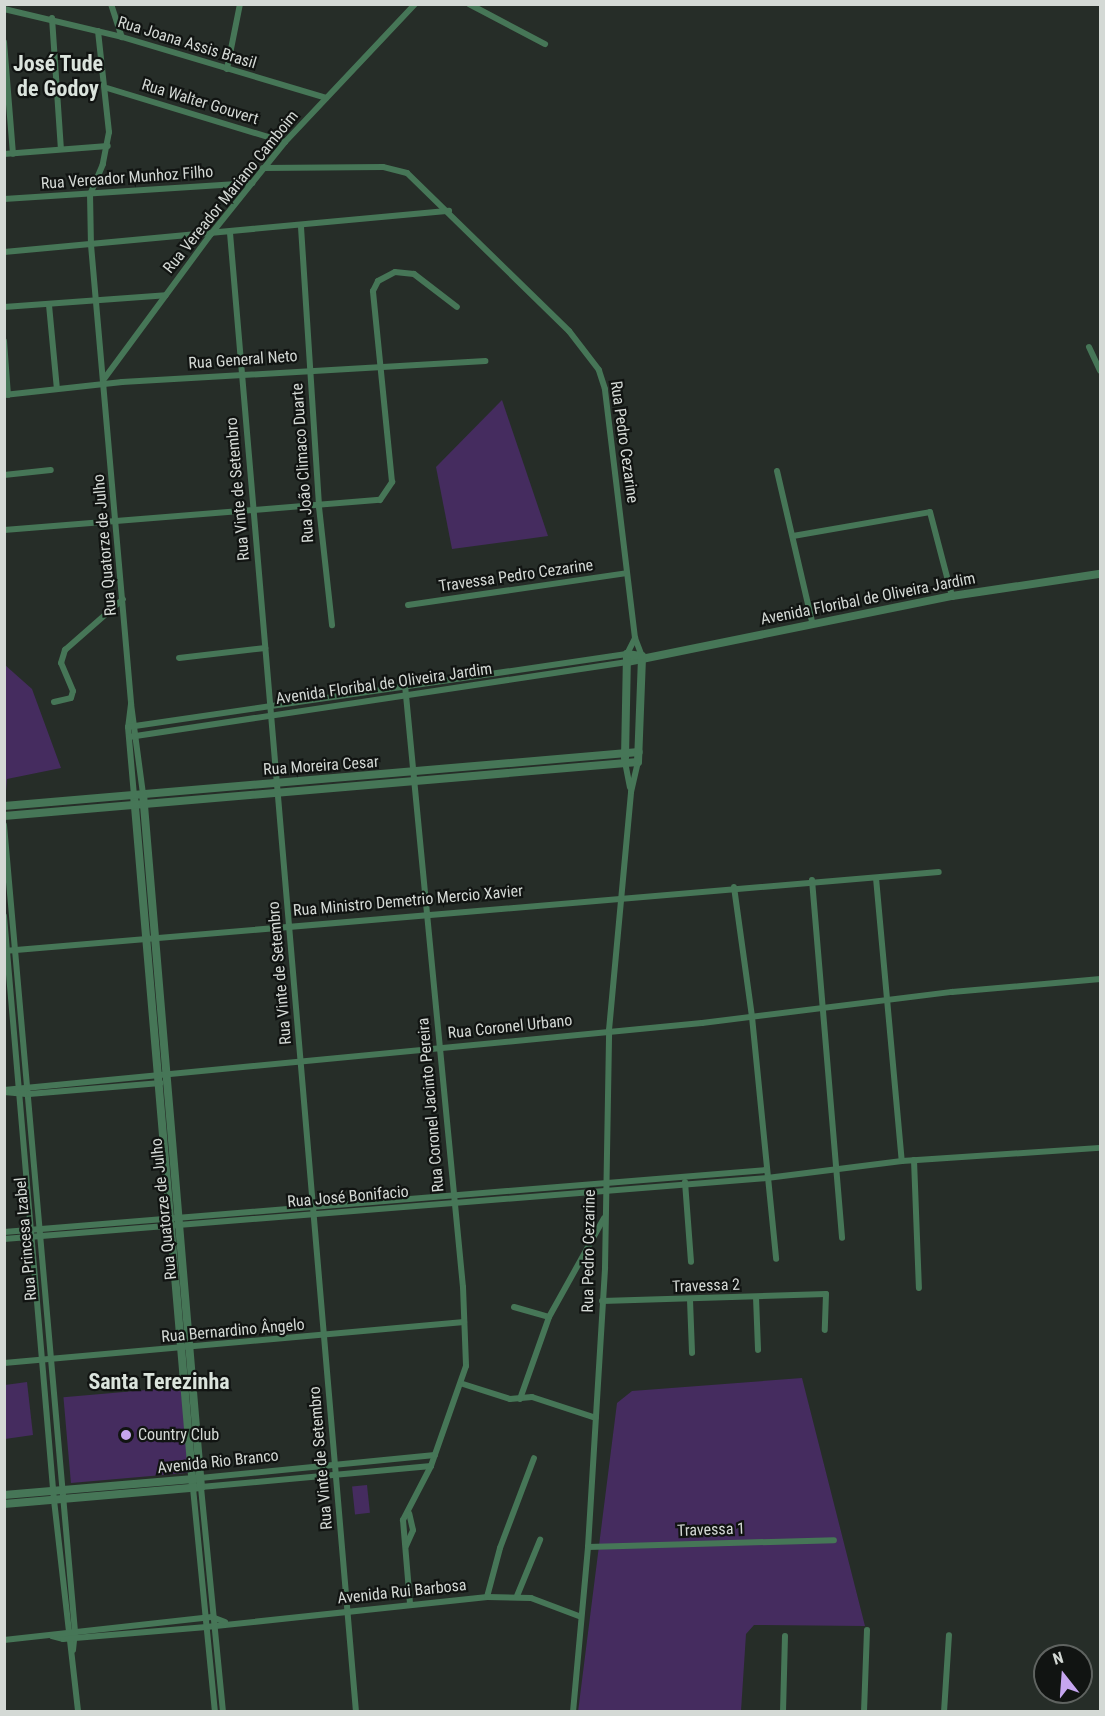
<!DOCTYPE html>
<html>
<head>
<meta charset="utf-8">
<style>
	body { margin:0 }
	#map { position:relative; width:1105px; height:1716px; overflow:hidden; background:#262d28; font-family:"Roboto Condensed",sans-serif }
	div>[style] { position:absolute }
	[style*='--x'] { left:calc(var(--x)*1px); top:calc(var(--y)*1px); width:calc(var(--w)*1px); rotate:calc(var(--a)*1deg) }
	.green>* { inset:0; background:#452c5f; transform-origin:0 0 }
	.minor>* { height:6px; margin:-3px; padding:0 3px; transform-origin:3px; border-radius:3px; background:#467657 }
	.tertiary>* { height:8px; margin:-4px; padding:0 4px; transform-origin:4px; border-radius:4px; background:#467657 }
	.dots>* { width:16px; height:16px; translate:-50% -50%; box-sizing:border-box; border:3px solid #111412; border-radius:50% }
	span { translate:-50% -50%; white-space:nowrap; text-align:center; line-height:1.15; -webkit-text-stroke:4.5px #111412; paint-order:stroke }
	.street-label { font-size:16px; color:#d4d9d5 }
	.poi-label { font-size:16px; color:#d4d9d5 }
	.left { translate:0 -50%; text-align:left }
	.district-label { font-size:22px; color:#dbe4dd; font-weight:700 }
	.frame { position:absolute; inset:0; border:6px solid #d4d9d5; pointer-events:none }
	.north { position:absolute; left:1033px; top:1644px; width:60px; height:60px; box-sizing:border-box; background:#111412; border:2px solid #5f6360; border-radius:50%; rotate:343deg; font-size:16px; font-weight:700; line-height:24px; text-align:center; color:#d4d9d5 }
	.north::after { content:''; display:block; margin:auto; width:21px; height:27px; background:#c6a6f0; clip-path:polygon(50% 0,100% 100%,50% 72%,0 100%) }
</style>
</head>
<body>
<div id="map">
	<div class="green">
		<i style="clip-path:polygon(502px 400px,548px 536px,452px 549px,436px 467px)"></i>
		<i style="clip-path:polygon(5px 665px,32px 689px,61px 768px,7px 779px,5px 803px)"></i>
		<i style="clip-path:polygon(802px 1378px,865px 1626px,754px 1625px,746px 1634px,741px 1711px,578px 1712px,617px 1403px,632px 1391px)"></i>
		<i style="clip-path:polygon(27px 1382px,33px 1435px,5px 1439px,5px 1385px)"></i>
		<i style="left:181px;top:1387px;width:86px;height:118px;rotate:85deg"></i>
		<i style="left:367px;top:1485px;width:28px;height:15px;rotate:84deg"></i>
	</div>
	<div class="minor">
		<i style="--x:111;--y:4;--w:35;--a:72"></i>
		<i style="--x:469;--y:4;--w:86;--a:27.8"></i>
		<i style="--x:4;--y:9;--w:121;--a:13.3"></i>
		<i style="--x:122;--y:37;--w:213;--a:16.6"></i>
		<i style="--x:52;--y:18;--w:131;--a:86.1"></i>
		<i style="--x:98;--y:31;--w:102;--a:83.8"></i>
		<i style="--x:109;--y:132;--w:33;--a:101"></i>
		<i style="--x:103;--y:164;--w:33;--a:113"></i>
		<i style="--x:90;--y:194;--w:51;--a:88.9"></i>
		<i style="--x:91;--y:245;--w:461;--a:85"></i>
		<i style="--x:131;--y:704;--w:91;--a:82.4"></i>
		<i style="--x:4;--y:42;--w:112;--a:85.4"></i>
		<i style="--x:227;--y:69;--w:66;--a:-78.7"></i>
		<i style="--x:107;--y:88;--w:186;--a:16.9"></i>
		<i style="--x:4;--y:154;--w:104;--a:-4.4"></i>
		<i style="--x:4;--y:199;--w:249;--a:-3.7"></i>
		<i style="--x:301;--y:227;--w:281;--a:86.3"></i>
		<i style="--x:319;--y:507;--w:119;--a:83.7"></i>
		<i style="--x:230;--y:233;--w:1484;--a:85.13"></i>
		<i style="--x:4;--y:252;--w:447;--a:-5.3"></i>
		<i style="--x:49;--y:305;--w:84;--a:84.6"></i>
		<i style="--x:4;--y:307;--w:162;--a:-4.2"></i>
		<i style="--x:4;--y:341;--w:54;--a:85.8"></i>
		<i style="--x:1089;--y:347;--w:26;--a:65"></i>
		<i style="--x:104;--y:379;--w:180;--a:-53.6"></i>
		<i style="--x:211;--y:234;--w:118;--a:-51.2"></i>
		<i style="--x:285;--y:142;--w:190;--a:-46.7"></i>
		<i style="--x:4;--y:395;--w:119;--a:-6.3"></i>
		<i style="--x:122;--y:382;--w:364;--a:-3.3"></i>
		<i style="--x:777;--y:471;--w:155;--a:76.9"></i>
		<i style="--x:4;--y:475;--w:47;--a:-6.1"></i>
		<i style="--x:4;--y:530;--w:377;--a:-4.6"></i>
		<i style="--x:380;--y:500;--w:22;--a:-56"></i>
		<i style="--x:392;--y:482;--w:192;--a:-95.7"></i>
		<i style="--x:373;--y:291;--w:11;--a:-63"></i>
		<i style="--x:378;--y:281;--w:19;--a:-28"></i>
		<i style="--x:395;--y:272;--w:19;--a:6"></i>
		<i style="--x:414;--y:274;--w:54;--a:37.5"></i>
		<i style="--x:793;--y:536;--w:139;--a:-9.9"></i>
		<i style="--x:930;--y:512;--w:87;--a:75.3"></i>
		<i style="--x:408;--y:605;--w:221;--a:-8.3"></i>
		<i style="--x:635;--y:638;--w:19;--a:69"></i>
		<i style="--x:179;--y:658;--w:87;--a:-6.6"></i>
		<i style="--x:405;--y:685;--w:605;--a:84.5"></i>
		<i style="--x:463;--y:1287;--w:79;--a:87.8"></i>
		<i style="--x:466;--y:1366;--w:106;--a:109.3"></i>
		<i style="--x:431;--y:1466;--w:61;--a:117.4"></i>
		<i style="--x:403;--y:1520;--w:84;--a:85.2"></i>
		<i style="--x:54;--y:702;--w:17;--a:-13"></i>
		<i style="--x:71;--y:698;--w:7;--a:-74"></i>
		<i style="--x:73;--y:691;--w:30;--a:-113"></i>
		<i style="--x:61;--y:663;--w:14;--a:-73"></i>
		<i style="--x:65;--y:650;--w:77;--a:-41.3"></i>
		<i style="--x:131;--y:704;--w:23;--a:97"></i>
		<i style="--x:128;--y:727;--w:68;--a:85"></i>
		<i style="--x:128;--y:727;--w:504;--a:-8.32"></i>
		<i style="--x:627;--y:654;--w:18;--a:-63"></i>
		<i style="--x:635;--y:638;--w:251;--a:-96.9"></i>
		<i style="--x:605;--y:389;--w:20;--a:-108"></i>
		<i style="--x:599;--y:370;--w:49;--a:-127.6"></i>
		<i style="--x:569;--y:331;--w:226;--a:-135.7"></i>
		<i style="--x:407;--y:173;--w:25;--a:-166"></i>
		<i style="--x:383;--y:167;--w:120;--a:179.5"></i>
		<i style="--x:129;--y:737;--w:504;--a:-8.56"></i>
		<i style="--x:625;--y:762;--w:26;--a:79"></i>
		<i style="--x:4;--y:825;--w:809;--a:84.97"></i>
		<i style="--x:75;--y:1631;--w:19;--a:96"></i>
		<i style="--x:876;--y:878;--w:284;--a:84.8"></i>
		<i style="--x:812;--y:880;--w:359;--a:85.2"></i>
		<i style="--x:734;--y:887;--w:131;--a:82.1"></i>
		<i style="--x:752;--y:1017;--w:243;--a:84.3"></i>
		<i style="--x:4;--y:916;--w:586;--a:85.11"></i>
		<i style="--x:54;--y:1500;--w:213;--a:83.5"></i>
		<i style="--x:4;--y:951;--w:938;--a:-4.83"></i>
		<i style="--x:4;--y:1090;--w:701;--a:-5.48"></i>
		<i style="--x:702;--y:1023;--w:252;--a:-7.1"></i>
		<i style="--x:952;--y:992;--w:149;--a:-5"></i>
		<i style="--x:4;--y:1092;--w:25;--a:5"></i>
		<i style="--x:29;--y:1094;--w:132;--a:-4.8"></i>
		<i style="--x:914;--y:1160;--w:128;--a:87.8"></i>
		<i style="--x:685;--y:1182;--w:80;--a:85.7"></i>
		<i style="--x:4;--y:1232;--w:765;--a:-4.65"></i>
		<i style="--x:4;--y:1239;--w:765;--a:-4.57"></i>
		<i style="--x:767;--y:1178;--w:136;--a:-7.2"></i>
		<i style="--x:902;--y:1161;--w:198;--a:-3.8"></i>
		<i style="--x:756;--y:1297;--w:53;--a:87.8"></i>
		<i style="--x:690;--y:1300;--w:53;--a:87.8"></i>
		<i style="--x:602;--y:1301;--w:224;--a:-1.8"></i>
		<i style="--x:826;--y:1294;--w:36;--a:92"></i>
		<i style="--x:514;--y:1307;--w:36;--a:16"></i>
		<i style="--x:4;--y:1363;--w:462;--a:-5.1"></i>
		<i style="--x:463;--y:1384;--w:49;--a:17.7"></i>
		<i style="--x:510;--y:1399;--w:22;--a:-5"></i>
		<i style="--x:532;--y:1397;--w:67;--a:18.2"></i>
		<i style="--x:520;--y:1399;--w:87;--a:-70.5"></i>
		<i style="--x:549;--y:1317;--w:113;--a:-60.9"></i>
		<i style="--x:200;--y:1478;--w:236;--a:-5.6"></i>
		<i style="--x:193;--y:1488;--w:225;--a:84.4"></i>
		<i style="--x:406;--y:1546;--w:17;--a:-66"></i>
		<i style="--x:413;--y:1530;--w:17;--a:-103"></i>
		<i style="--x:588;--y:1547;--w:246;--a:-1.6"></i>
		<i style="--x:517;--y:1596;--w:61;--a:-67.7"></i>
		<i style="--x:487;--y:1597;--w:51;--a:-75.1"></i>
		<i style="--x:500;--y:1548;--w:96;--a:-69.3"></i>
		<i style="--x:52;--y:1636;--w:11;--a:15"></i>
		<i style="--x:63;--y:1639;--w:144;--a:-4.8"></i>
		<i style="--x:206;--y:1627;--w:283;--a:-6.1"></i>
		<i style="--x:487;--y:1597;--w:44;--a:1.3"></i>
		<i style="--x:531;--y:1598;--w:51;--a:20.6"></i>
		<i style="--x:4;--y:1640;--w:209;--a:-6.3"></i>
		<i style="--x:212;--y:1617;--w:14;--a:21"></i>
		<i style="--x:223;--y:1712;--w:226;--a:-95.6"></i>
		<i style="--x:201;--y:1487;--w:231;--a:-5.2"></i>
		<i style="--x:573;--y:1712;--w:166;--a:-84.8"></i>
		<i style="--x:588;--y:1547;--w:280;--a:-86.5"></i>
		<i style="--x:605;--y:1268;--w:238;--a:-89"></i>
		<i style="--x:609;--y:1030;--w:239;--a:-84.7"></i>
		<i style="--x:631;--y:792;--w:31;--a:-77"></i>
		<i style="--x:783;--y:1712;--w:76;--a:-88.5"></i>
		<i style="--x:864;--y:1712;--w:82;--a:-87.9"></i>
		<i style="--x:944;--y:1712;--w:77;--a:-86.3"></i>
	</div>
	<div class="tertiary">
		<i style="--x:627;--y:662;--w:332;--a:-11.5"></i>
		<i style="--x:952;--y:596;--w:150;--a:-8.5"></i>
		<i style="--x:625;--y:758;--w:104;--a:-88.9"></i>
		<i style="--x:627;--y:654;--w:14;--a:8"></i>
		<i style="--x:134;--y:795;--w:696;--a:85.13"></i>
		<i style="--x:4;--y:806;--w:637;--a:-4.86"></i>
		<i style="--x:4;--y:816;--w:636;--a:-4.87"></i>
		<i style="--x:638;--y:762;--w:106;--a:-87.8"></i>
		<i style="--x:4;--y:1495;--w:193;--a:-4.8"></i>
		<i style="--x:4;--y:1504;--w:198;--a:-4.9"></i>
		<i style="--x:201;--y:1487;--w:695;--a:-94.78"></i>
	</div>
	<div class="dots">
		<i style="left:126px;top:1435px;background:#c6a6f0"></i>
	</div>
	<div class="street-label">
		<span style="left:187px;top:43px;rotate:17deg">Rua Joana Assis Brasil</span>
		<span style="left:200px;top:102px;rotate:17deg">Rua Walter Gouvert</span>
		<span style="left:127px;top:178px;rotate:-4deg">Rua Vereador Munhoz Filho</span>
		<span style="left:231px;top:192px;rotate:-51deg">Rua Vereador Mariano Camboim</span>
		<span style="left:243px;top:360px;rotate:-4deg">Rua General Neto</span>
		<span style="left:624px;top:442px;rotate:82deg">Rua Pedro Cezarine</span>
		<span style="left:303px;top:463px;rotate:-94deg">Rua João Climaco Duarte</span>
		<span style="left:238px;top:489px;rotate:-95deg">Rua Vinte de Setembro</span>
		<span style="left:105px;top:545px;rotate:-95deg">Rua Quatorze de Julho</span>
		<span style="left:516px;top:576px;rotate:-8deg">Travessa Pedro Cezarine</span>
		<span style="left:868px;top:599px;rotate:-11deg">Avenida Floribal de Oliveira Jardim</span>
		<span style="left:384px;top:684px;rotate:-8deg">Avenida Floribal de Oliveira Jardim</span>
		<span style="left:321px;top:766px;rotate:-4deg">Rua Moreira Cesar</span>
		<span style="left:408px;top:901px;rotate:-5deg">Rua Ministro Demetrio Mercio Xavier</span>
		<span style="left:280px;top:973px;rotate:-95deg">Rua Vinte de Setembro</span>
		<span style="left:510px;top:1027px;rotate:-6deg">Rua Coronel Urbano</span>
		<span style="left:431px;top:1105px;rotate:-95deg">Rua Coronel Jacinto Pereira</span>
		<span style="left:348px;top:1197px;rotate:-5deg">Rua José Bonifacio</span>
		<span style="left:164px;top:1209px;rotate:-96deg">Rua Quatorze de Julho</span>
		<span style="left:26px;top:1239px;rotate:-95deg">Rua Princesa Izabel</span>
		<span style="left:589px;top:1251px;rotate:-89deg">Rua Pedro Cezarine</span>
		<span style="left:706px;top:1286px;rotate:-2deg">Travessa 2</span>
		<span style="left:233px;top:1331px;rotate:-5deg">Rua Bernardino Ângelo</span>
		<span style="left:321px;top:1458px;rotate:-95deg">Rua Vinte de Setembro</span>
		<span style="left:218px;top:1462px;rotate:-6deg">Avenida Rio Branco</span>
		<span style="left:711px;top:1530px;rotate:-2deg">Travessa 1</span>
		<span style="left:402px;top:1592px;rotate:-6deg">Avenida Rui Barbosa</span>
	</div>
	<div class="poi-label">
		<span class="left" style="left:138px;top:1435px">Country Club</span>
	</div>
	<div class="district-label">
		<span style="left:58px;top:76px">José Tude<br>de Godoy</span>
		<span style="left:159px;top:1382px">Santa Terezinha</span>
	</div>
	<div class="frame"></div>
	<div class="north">N</div>
</div>
</body>
</html>
